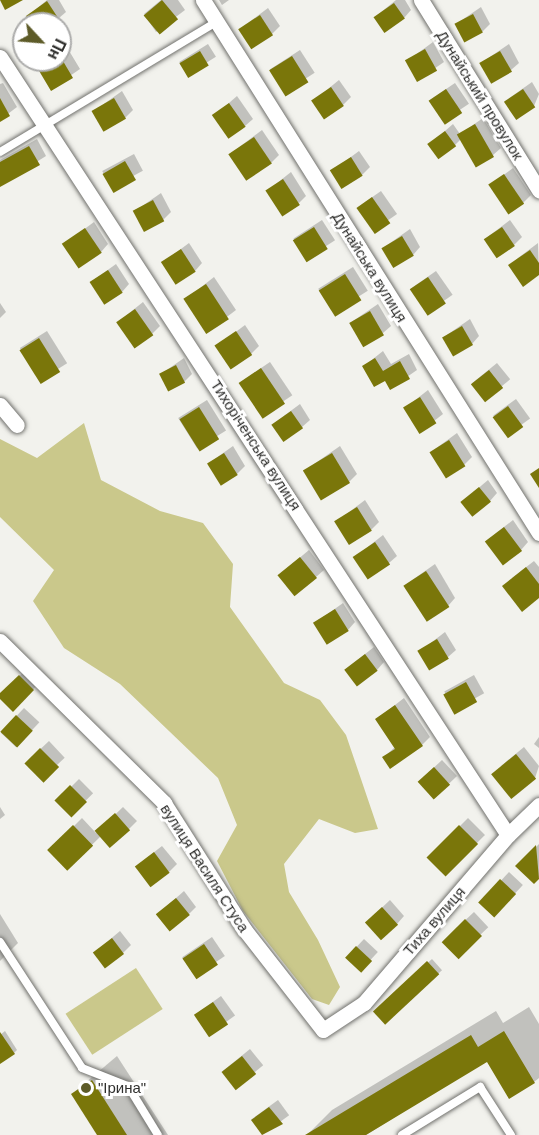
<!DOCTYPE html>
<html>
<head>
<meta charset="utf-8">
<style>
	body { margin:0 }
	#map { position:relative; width:539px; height:1135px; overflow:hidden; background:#f2f2ed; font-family:Arial,sans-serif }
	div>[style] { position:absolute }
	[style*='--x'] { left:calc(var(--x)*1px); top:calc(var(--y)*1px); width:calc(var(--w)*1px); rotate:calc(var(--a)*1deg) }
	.green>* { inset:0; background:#cac88b; transform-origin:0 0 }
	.shadow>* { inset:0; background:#0003; transform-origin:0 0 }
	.building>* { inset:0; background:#7a760a; transform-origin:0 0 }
	.roads { filter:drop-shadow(0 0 2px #71716d) drop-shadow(0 0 2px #71716d) }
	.service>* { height:8px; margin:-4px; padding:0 4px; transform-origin:4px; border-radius:4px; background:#fff }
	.minor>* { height:15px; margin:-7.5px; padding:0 7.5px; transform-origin:7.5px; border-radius:7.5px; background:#fff }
	.dots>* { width:16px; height:16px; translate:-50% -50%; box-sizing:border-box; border:3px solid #fff; border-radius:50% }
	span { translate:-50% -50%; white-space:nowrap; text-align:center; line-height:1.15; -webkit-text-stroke:6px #fff; paint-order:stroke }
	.street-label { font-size:15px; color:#2f2f2d }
	.poi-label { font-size:15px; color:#2f2f2d }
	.left { translate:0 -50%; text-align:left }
	.north { position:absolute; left:12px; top:12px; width:60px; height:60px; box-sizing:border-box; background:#fff; border:2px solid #acacab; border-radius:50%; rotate:116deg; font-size:16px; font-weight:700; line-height:24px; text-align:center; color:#2f2f2d }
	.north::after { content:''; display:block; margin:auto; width:21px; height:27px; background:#5d5b28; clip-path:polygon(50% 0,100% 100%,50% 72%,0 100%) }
</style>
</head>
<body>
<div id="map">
	<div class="green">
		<i style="clip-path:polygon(84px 423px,101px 480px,160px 511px,203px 523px,233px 564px,230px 607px,284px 683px,320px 700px,346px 735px,378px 829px,355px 833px,319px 819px,284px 864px,289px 892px,318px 940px,340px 987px,329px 1005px,312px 999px,243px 911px,217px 861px,237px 825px,218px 778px,120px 684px,64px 648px,33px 601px,54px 570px,0 517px,0 439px,37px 458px)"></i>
		<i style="left:136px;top:968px;width:49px;height:84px;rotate:57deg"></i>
	</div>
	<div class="shadow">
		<i style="clip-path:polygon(47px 0,59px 0,66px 12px,52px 24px,33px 24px,28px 16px)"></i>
		<i style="clip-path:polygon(161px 0,178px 0,185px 10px,156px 32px,144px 14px)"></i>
		<i style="clip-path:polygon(219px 0,229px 0,222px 5px)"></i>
		<i style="clip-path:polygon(396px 0,405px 0,411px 10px,404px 18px,375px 17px)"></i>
		<i style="clip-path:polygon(481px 7px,490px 24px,482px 32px,456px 24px)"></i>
		<i style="clip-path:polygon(268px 8px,280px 26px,272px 34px,240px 29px)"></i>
		<i style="clip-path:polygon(433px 42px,444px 62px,418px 80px,407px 61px)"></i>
		<i style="clip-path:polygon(65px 44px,80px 69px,51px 89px,37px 65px,41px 60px,60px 60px,60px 47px)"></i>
		<i style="left:208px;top:44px;width:15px;height:34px;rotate:58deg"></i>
		<i style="clip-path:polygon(509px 44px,519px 63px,511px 70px,481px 63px)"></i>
		<i style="left:300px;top:50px;width:27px;height:36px;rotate:57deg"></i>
		<i style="clip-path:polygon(339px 80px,351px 97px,343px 105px,313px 101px)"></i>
		<i style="clip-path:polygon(532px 82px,539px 94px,534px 106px,505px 101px)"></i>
		<i style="clip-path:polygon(3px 83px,17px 107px,0 120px,0 84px)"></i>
		<i style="left:455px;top:83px;width:25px;height:31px;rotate:56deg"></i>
		<i style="clip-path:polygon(122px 91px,133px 110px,125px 118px,94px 111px)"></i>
		<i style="clip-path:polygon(237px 96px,253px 119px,245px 126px,214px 116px)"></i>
		<i style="clip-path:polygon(483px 118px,501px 148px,493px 155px,461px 139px,455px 145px,429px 145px,453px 124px,460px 134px)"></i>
		<i style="clip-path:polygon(262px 130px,279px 155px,271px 163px,230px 154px)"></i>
		<i style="clip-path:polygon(37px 139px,46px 156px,0 185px,0 160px)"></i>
		<i style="clip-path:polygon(359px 151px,370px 167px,362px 175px,332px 171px)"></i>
		<i style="left:134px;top:154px;width:19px;height:36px;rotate:62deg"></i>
		<i style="clip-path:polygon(513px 168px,531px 195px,523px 203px,490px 185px)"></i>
		<i style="clip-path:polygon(291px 172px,306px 196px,299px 203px,267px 191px)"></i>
		<i style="left:381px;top:191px;width:28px;height:28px;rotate:55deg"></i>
		<i style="clip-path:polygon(161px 193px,171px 212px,163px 220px,135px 211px)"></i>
		<i style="left:322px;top:220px;width:24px;height:34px;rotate:57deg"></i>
		<i style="clip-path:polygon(510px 220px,522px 237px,514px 245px,485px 239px)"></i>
		<i style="clip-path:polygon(94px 222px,108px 244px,101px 252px,64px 244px)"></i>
		<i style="clip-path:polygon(410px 229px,420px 247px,413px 255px,383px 248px)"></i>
		<i style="clip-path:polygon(189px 243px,202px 263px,195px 271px,162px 263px)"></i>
		<i style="clip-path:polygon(538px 243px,539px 273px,510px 265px,518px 258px)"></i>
		<i style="clip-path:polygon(116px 264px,129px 284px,122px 292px,91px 282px)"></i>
		<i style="left:353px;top:267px;width:28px;height:41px;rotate:58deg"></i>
		<i style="left:436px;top:271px;width:29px;height:31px;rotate:55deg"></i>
		<i style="clip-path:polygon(214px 277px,236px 310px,207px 332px,186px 299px)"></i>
		<i style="clip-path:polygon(143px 302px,160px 326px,152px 334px,118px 322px)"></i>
		<i style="clip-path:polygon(0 303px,6px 312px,0 318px)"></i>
		<i style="clip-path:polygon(378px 304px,391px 326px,383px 333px,350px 323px)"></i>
		<i style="clip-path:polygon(470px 319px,479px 336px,472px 344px,444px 337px)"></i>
		<i style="clip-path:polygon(245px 325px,259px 346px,251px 354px,217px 346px)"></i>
		<i style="left:47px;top:331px;width:38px;height:32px;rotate:58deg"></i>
		<i style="clip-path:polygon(383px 351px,391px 364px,409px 354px,417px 370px,391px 388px,386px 378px,364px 366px)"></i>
		<i style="clip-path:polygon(184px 358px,192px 374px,184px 382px,161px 374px)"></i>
		<i style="left:270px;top:362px;width:40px;height:36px;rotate:56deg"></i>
		<i style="left:497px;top:363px;width:21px;height:32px;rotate:51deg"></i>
		<i style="clip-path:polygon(428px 390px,443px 414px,420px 432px,405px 408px)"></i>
		<i style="left:516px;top:399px;width:24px;height:28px;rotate:54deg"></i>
		<i style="left:207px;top:400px;width:36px;height:34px;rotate:58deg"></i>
		<i style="clip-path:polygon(300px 404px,310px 420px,302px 427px,273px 424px)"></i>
		<i style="clip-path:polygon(457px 433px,472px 457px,464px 465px,431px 452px)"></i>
		<i style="clip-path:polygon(233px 446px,245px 466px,237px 474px,209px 463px)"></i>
		<i style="clip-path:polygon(340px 446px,357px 474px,349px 482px,304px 471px)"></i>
		<i style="clip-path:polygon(488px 480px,497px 493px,490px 501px,462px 502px)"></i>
		<i style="clip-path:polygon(365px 500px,379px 522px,371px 530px,336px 522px)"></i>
		<i style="clip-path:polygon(513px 520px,528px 542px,521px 550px,486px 541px)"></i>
		<i style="clip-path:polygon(383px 535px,397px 556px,389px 563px,355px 557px)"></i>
		<i style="clip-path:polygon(309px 550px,324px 570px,316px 577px,279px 575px)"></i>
		<i style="clip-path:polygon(534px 561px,539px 567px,539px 596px,512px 578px)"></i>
		<i style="clip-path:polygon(435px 564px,455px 598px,448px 606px,405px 585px)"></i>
		<i style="clip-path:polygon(343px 603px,355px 622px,348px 630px,315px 623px)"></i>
		<i style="clip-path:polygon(445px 632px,456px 650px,448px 657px,419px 652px)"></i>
		<i style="clip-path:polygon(374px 647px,384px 662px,377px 670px,346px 669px)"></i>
		<i style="left:28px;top:668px;width:19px;height:39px;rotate:47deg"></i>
		<i style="left:474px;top:675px;width:21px;height:34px;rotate:61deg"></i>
		<i style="clip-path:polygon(404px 698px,430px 737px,422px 745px,384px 757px,395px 747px,377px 719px)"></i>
		<i style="left:24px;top:708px;width:21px;height:34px;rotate:43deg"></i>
		<i style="clip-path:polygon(539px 737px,539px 748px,534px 744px)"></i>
		<i style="left:49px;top:741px;width:23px;height:31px;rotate:47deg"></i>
		<i style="clip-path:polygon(524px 747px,539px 766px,535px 778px,501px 766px)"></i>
		<i style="clip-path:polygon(442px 760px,457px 776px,434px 798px,427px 774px)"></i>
		<i style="left:79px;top:779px;width:20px;height:31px;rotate:45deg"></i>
		<i style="clip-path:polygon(0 807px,5px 815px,0 819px)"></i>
		<i style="clip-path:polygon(123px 807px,137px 821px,129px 829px,101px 836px,67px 869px,50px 850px,82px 818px,96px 833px)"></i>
		<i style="left:468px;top:818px;width:24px;height:55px;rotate:45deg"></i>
		<i style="clip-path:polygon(539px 844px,539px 877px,534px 882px,517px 866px)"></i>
		<i style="clip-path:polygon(162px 846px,177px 864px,169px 872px,144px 860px)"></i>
		<i style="left:509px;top:872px;width:19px;height:42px;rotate:43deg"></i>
		<i style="clip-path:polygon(184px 891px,196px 907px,189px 914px,158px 914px)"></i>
		<i style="clip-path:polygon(390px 900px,404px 916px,397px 924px,374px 915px)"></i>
		<i style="left:474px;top:912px;width:21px;height:42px;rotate:47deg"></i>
		<i style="clip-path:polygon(0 914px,18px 943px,0 961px)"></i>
		<i style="clip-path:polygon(120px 931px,131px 945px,123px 953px,94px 953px)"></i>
		<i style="left:212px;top:937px;width:23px;height:36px;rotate:56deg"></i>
		<i style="left:364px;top:939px;width:19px;height:25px;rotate:43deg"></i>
		<i style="left:432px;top:959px;width:15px;height:77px;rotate:48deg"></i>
		<i style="left:221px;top:996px;width:24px;height:31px;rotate:54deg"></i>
		<i style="clip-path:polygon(529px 1007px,539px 1024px,539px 1078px,534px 1082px,487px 1060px,366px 1135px,307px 1135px,332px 1110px,496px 1011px,503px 1023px)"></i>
		<i style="clip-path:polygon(5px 1031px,17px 1050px,14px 1053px,0 1035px)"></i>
		<i style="left:250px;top:1049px;width:21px;height:35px;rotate:51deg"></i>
		<i style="clip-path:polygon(117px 1056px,168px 1135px,99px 1135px,72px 1094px)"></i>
		<i style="left:278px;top:1100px;width:19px;height:33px;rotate:54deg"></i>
	</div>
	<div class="building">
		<i style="clip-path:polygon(0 0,23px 0,5px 10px)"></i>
		<i style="left:162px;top:0;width:25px;height:24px;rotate:50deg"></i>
		<i style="clip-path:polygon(47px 1px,60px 21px,31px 24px,26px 16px)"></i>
		<i style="left:394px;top:3px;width:19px;height:25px;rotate:55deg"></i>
		<i style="left:473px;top:14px;width:21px;height:21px;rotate:62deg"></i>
		<i style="left:260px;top:15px;width:24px;height:26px;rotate:57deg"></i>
		<i style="left:425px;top:49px;width:25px;height:23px;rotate:61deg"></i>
		<i style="left:200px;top:51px;width:17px;height:24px;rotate:59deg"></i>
		<i style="left:500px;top:51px;width:24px;height:24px;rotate:60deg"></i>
		<i style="clip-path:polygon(60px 56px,73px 78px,51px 91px,35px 64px,42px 60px,60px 60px)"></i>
		<i style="left:292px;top:56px;width:31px;height:27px;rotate:58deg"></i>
		<i style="left:331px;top:87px;width:23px;height:24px;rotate:56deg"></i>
		<i style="left:446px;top:89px;width:29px;height:21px;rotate:56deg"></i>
		<i style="left:523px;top:89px;width:22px;height:23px;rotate:56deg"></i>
		<i style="clip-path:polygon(0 98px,10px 116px,0 122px)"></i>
		<i style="left:114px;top:98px;width:24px;height:26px;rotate:60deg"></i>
		<i style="left:229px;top:103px;width:29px;height:21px;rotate:55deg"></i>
		<i style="left:475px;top:124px;width:38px;height:21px;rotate:60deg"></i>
		<i style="left:445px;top:131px;width:19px;height:22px;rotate:54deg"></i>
		<i style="left:254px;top:137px;width:32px;height:31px;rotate:56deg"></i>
		<i style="clip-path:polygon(29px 146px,40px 165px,0 187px,0 162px)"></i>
		<i style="left:351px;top:157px;width:22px;height:25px;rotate:58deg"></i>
		<i style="left:125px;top:161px;width:22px;height:26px;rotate:60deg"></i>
		<i style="left:504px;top:174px;width:36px;height:19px;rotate:56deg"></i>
		<i style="left:283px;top:179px;width:31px;height:21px;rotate:57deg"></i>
		<i style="left:372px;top:197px;width:32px;height:19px;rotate:55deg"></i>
		<i style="left:153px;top:200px;width:24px;height:23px;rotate:62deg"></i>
		<i style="left:314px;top:227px;width:26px;height:25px;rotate:58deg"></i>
		<i style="left:502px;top:227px;width:23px;height:22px;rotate:56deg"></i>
		<i style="left:85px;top:228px;width:30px;height:28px;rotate:56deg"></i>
		<i style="left:402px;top:236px;width:23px;height:24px;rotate:59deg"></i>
		<i style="left:181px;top:249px;width:27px;height:24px;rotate:57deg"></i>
		<i style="clip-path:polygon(530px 250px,539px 263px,539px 275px,523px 287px,508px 265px)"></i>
		<i style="left:108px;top:270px;width:27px;height:22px;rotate:57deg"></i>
		<i style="left:345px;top:274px;width:31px;height:31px;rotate:58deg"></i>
		<i style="left:428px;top:277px;width:32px;height:22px;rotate:56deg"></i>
		<i style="left:206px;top:284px;width:42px;height:27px;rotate:57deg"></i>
		<i style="left:135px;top:309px;width:32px;height:23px;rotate:55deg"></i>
		<i style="left:370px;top:311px;width:28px;height:24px;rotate:60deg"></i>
		<i style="left:462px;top:326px;width:22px;height:23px;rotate:60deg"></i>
		<i style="left:236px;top:331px;width:29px;height:26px;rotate:56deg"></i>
		<i style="left:39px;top:338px;width:40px;height:23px;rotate:58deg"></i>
		<i style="clip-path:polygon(375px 358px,383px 371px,400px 361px,410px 379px,390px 390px,385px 381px,374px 387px,362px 366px)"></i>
		<i style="left:176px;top:365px;width:20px;height:19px;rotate:63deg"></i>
		<i style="left:261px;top:368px;width:43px;height:27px;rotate:56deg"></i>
		<i style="left:489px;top:370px;width:23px;height:23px;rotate:52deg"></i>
		<i style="left:420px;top:397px;width:31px;height:20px;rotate:58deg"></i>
		<i style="left:508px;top:406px;width:26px;height:19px;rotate:54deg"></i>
		<i style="left:199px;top:407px;width:38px;height:23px;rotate:58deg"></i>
		<i style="left:291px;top:411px;width:21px;height:24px;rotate:55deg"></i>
		<i style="left:449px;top:440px;width:31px;height:23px;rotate:58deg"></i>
		<i style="left:224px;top:453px;width:26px;height:20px;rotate:58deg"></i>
		<i style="left:332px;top:453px;width:35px;height:34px;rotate:59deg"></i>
		<i style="clip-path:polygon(539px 468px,539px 488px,530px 474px)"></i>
		<i style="left:479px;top:487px;width:19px;height:24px;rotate:51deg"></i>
		<i style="left:357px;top:507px;width:28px;height:27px;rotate:58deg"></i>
		<i style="left:504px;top:527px;width:30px;height:24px;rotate:53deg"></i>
		<i style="left:375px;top:542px;width:27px;height:27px;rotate:56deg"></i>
		<i style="left:300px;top:557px;width:27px;height:29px;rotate:51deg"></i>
		<i style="clip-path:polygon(526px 567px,539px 584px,539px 598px,522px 612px,502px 586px)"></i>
		<i style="left:426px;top:571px;width:43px;height:27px;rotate:57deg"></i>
		<i style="left:335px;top:609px;width:26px;height:26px;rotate:58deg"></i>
		<i style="left:437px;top:639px;width:23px;height:23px;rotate:59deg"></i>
		<i style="left:365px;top:654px;width:21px;height:26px;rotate:53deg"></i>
		<i style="clip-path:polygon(19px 675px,34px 690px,13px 712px,0 699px,0 693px)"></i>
		<i style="left:466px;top:682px;width:23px;height:26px;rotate:61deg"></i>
		<i style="clip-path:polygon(395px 705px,423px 746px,390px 769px,382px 757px,395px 749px,375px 719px)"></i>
		<i style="left:16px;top:715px;width:23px;height:23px;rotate:43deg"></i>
		<i style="left:40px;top:748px;width:27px;height:22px;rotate:45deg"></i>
		<i style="left:516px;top:754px;width:32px;height:32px;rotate:51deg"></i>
		<i style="left:434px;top:767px;width:24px;height:22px;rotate:48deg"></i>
		<i style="left:70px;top:785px;width:24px;height:22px;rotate:45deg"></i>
		<i style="left:115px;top:813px;width:23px;height:27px;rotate:49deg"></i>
		<i style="left:73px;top:825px;width:29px;height:36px;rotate:46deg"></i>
		<i style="left:459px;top:825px;width:27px;height:46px;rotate:45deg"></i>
		<i style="clip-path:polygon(536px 845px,539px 879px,534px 884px,515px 866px)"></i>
		<i style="left:154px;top:852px;width:26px;height:24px;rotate:53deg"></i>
		<i style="left:500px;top:879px;width:22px;height:32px;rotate:43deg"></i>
		<i style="left:176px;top:898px;width:22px;height:26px;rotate:51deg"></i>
		<i style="left:382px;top:907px;width:24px;height:23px;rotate:48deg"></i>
		<i style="left:465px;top:919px;width:24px;height:33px;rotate:45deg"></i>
		<i style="left:112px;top:938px;width:20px;height:24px;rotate:53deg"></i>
		<i style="left:204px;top:944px;width:25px;height:26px;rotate:56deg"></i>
		<i style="left:356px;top:946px;width:22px;height:16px;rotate:43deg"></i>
		<i style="left:427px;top:961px;width:18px;height:74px;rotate:47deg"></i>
		<i style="left:213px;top:1002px;width:27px;height:23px;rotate:56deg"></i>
		<i style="clip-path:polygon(504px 1031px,535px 1083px,509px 1099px,487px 1062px,366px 1135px,305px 1135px,471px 1035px,478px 1047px)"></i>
		<i style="clip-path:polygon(0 1032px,15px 1054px,0 1064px)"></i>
		<i style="left:242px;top:1056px;width:23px;height:26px;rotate:52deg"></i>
		<i style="clip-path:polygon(92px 1080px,127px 1135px,97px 1135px,71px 1094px)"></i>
		<i style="clip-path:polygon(269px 1107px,283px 1124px,262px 1135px,251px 1120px)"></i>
	</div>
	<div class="roads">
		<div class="service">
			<i style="--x:0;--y:152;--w:251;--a:-31"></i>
			<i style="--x:0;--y:942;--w:150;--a:56.9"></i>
			<i style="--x:82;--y:1068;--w:49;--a:21.4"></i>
			<i style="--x:128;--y:1086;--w:57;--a:58.5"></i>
			<i style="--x:402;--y:1135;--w:92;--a:-31.6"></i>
			<i style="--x:480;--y:1087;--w:57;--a:57.1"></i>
		</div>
		<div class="minor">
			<i style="--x:203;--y:0;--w:630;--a:57.77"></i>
			<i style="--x:421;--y:0;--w:224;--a:58.2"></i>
			<i style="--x:0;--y:57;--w:929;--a:56.86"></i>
			<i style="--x:0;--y:405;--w:26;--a:50"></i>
			<i style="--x:0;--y:641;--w:231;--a:44.6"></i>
			<i style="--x:164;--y:803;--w:149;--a:57.6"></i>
			<i style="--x:244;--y:929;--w:128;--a:52"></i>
			<i style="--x:323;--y:1030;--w:49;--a:-33.4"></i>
			<i style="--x:364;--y:1003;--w:221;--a:-49.4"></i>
			<i style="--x:508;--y:835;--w:43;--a:-44.1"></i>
		</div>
	</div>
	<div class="dots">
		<i style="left:86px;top:1088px;background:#5d5b28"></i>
	</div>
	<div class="street-label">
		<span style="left:480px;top:95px;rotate:58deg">Дунайський провулок</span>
		<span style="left:370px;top:267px;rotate:58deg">Дунайська вулиця</span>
		<span style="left:256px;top:445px;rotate:57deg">Тихоріченська вулиця</span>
		<span style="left:205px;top:868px;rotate:57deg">вулиця Василя Стуса</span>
		<span style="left:434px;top:921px;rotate:-49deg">Тиха вулиця</span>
	</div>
	<div class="poi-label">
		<span class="left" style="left:98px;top:1088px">"Ірина"</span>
	</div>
	<div class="north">Пн</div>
</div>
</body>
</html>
